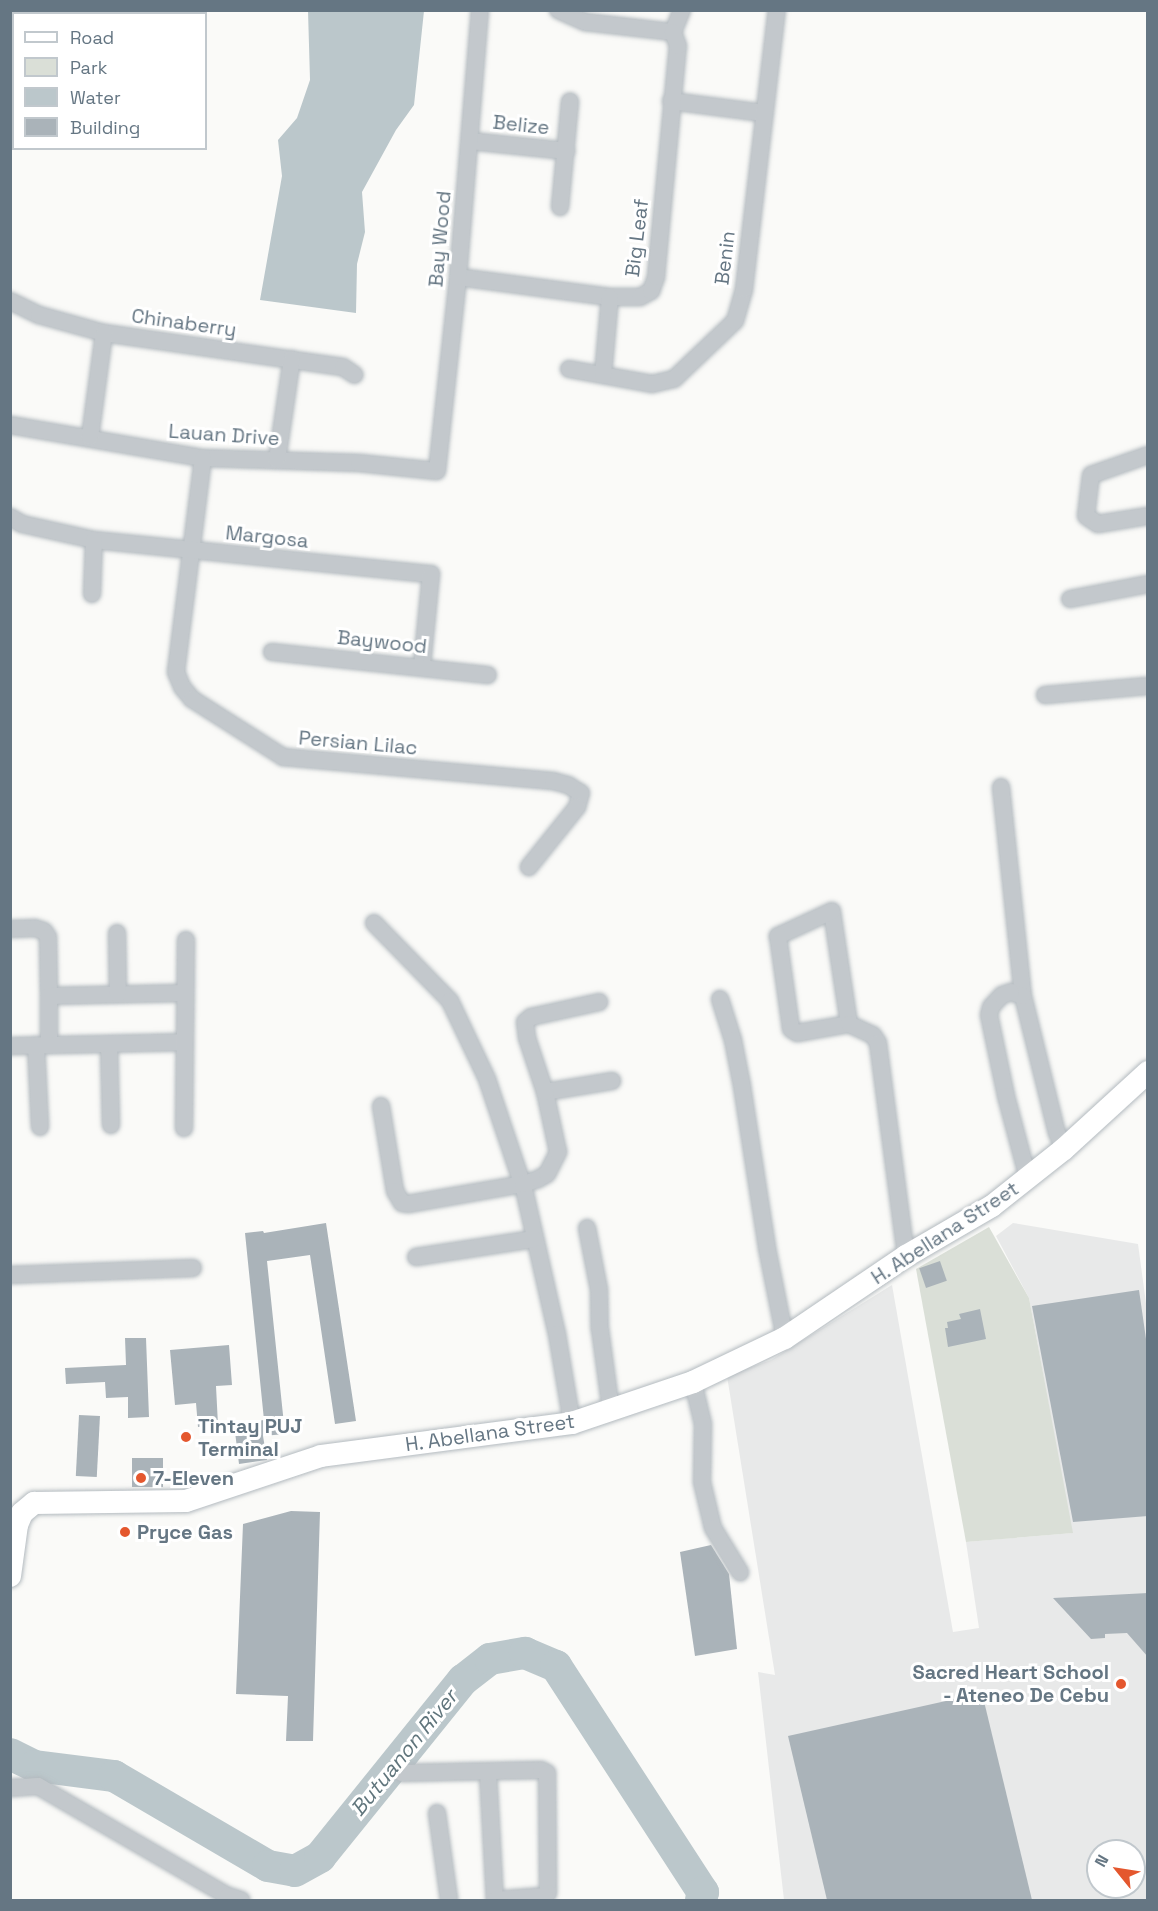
<!DOCTYPE html>
<html>
<head>
<meta charset="utf-8">
<style>
	body { margin:0 }
	#map { position:relative; width:1158px; height:1911px; overflow:hidden; background:#fafaf8; font-family:"Space Grotesk",sans-serif }
	div>[style] { position:absolute }
	[style*='--x'] { left:calc(var(--x)*1px); top:calc(var(--y)*1px); width:calc(var(--w)*1px); rotate:calc(var(--a)*1deg) }
	.built>* { inset:0; background:#e8e9e9 }
	.green>* { inset:0; background:#dadfd7 }
	.water>* { inset:0; background:#bbc7cb }
	.river>* { height:32px; margin:-16px; padding:0 16px; transform-origin:16px; border-radius:16px; background:#bbc7cb }
	.building>* { inset:0; background:#aab3b9; transform-origin:0 0 }
	.roads { filter:drop-shadow(0 0 2px #b3babf) drop-shadow(0 0 2px #b3babf) }
	.minor>* { height:16px; margin:-8px; padding:0 8px; transform-origin:8px; border-radius:8px; background:#c3c8cc }
	.secondary>* { height:22px; margin:-11px; padding:0 11px; transform-origin:11px; border-radius:11px; background:#fff }
	.dots>* { width:16px; height:16px; translate:-50% -50%; box-sizing:border-box; border:3px solid #fff; border-radius:50% }
	span { translate:-50% -50%; white-space:nowrap; text-align:center; line-height:1.15; -webkit-text-stroke:6px #fff; paint-order:stroke }
	.street-label { font-size:20px; color:#657683 }
	.poi-label { font-size:20px; color:#657683; font-weight:700 }
	.left { translate:0 -50%; text-align:left }
	.right { translate:-100% -50%; text-align:right }
	.water-label { font-size:21px; color:#60757c; font-style:italic }
	.frame { position:absolute; inset:0; border:12px solid #657683; pointer-events:none }
	.legend { position:absolute; left:12px; top:12px; width:195px; height:138px; box-sizing:border-box; background:#fff; border:2px solid #c1c8cd; margin:0; padding:8px 10px; list-style:none; font-size:18px; color:#657683 }
	.legend li { display:flex; align-items:center; gap:12px; height:30px }
	.legend b { width:30px; border:2px solid #c1c8cd }
	.north { position:absolute; left:1086px; top:1839px; width:60px; height:60px; box-sizing:border-box; background:#fff; border:2px solid #c1c8cd; border-radius:50%; rotate:300deg; font-size:16px; font-weight:700; line-height:24px; text-align:center; color:#657683 }
	.north::after { content:''; display:block; margin:auto; width:21px; height:27px; background:#e4572e; clip-path:polygon(50% 0,100% 100%,50% 72%,0 100%) }
</style>
</head>
<body>
<div id="map">
	<div class="built">
		<i style="clip-path:polygon(evenodd,1013px 1223px,1138px 1244px,1148px 1318px,1147px 1900px,784px 1900px,758px 1672px,775px 1675px,727px 1376px,771px 1360px,892px 1285px,953px 1632px,979px 1628px,966px 1542px,1072px 1533px,1029px 1298px,996px 1236px,1013px 1223px,1098px 1851px,1134px 1851px,1134px 1887px,1098px 1887px,1098px 1851px)"></i>
	</div>
	<div class="green">
		<i style="clip-path:polygon(989px 1227px,1029px 1298px,1073px 1533px,966px 1542px,916px 1269px)"></i>
	</div>
	<div class="water">
		<i style="clip-path:polygon(308px 11px,424px 11px,414px 105px,396px 130px,362px 192px,365px 232px,357px 264px,356px 313px,260px 300px,282px 176px,278px 140px,297px 118px,310px 80px)"></i>
	</div>
	<div class="river">
		<i style="--x:10;--y:1754;--w:28;--a:26"></i>
		<i style="--x:35;--y:1766;--w:80;--a:7.2"></i>
		<i style="--x:114;--y:1776;--w:178;--a:30.3"></i>
		<i style="--x:268;--y:1866;--w:27;--a:10"></i>
		<i style="--x:295;--y:1871;--w:29;--a:-29"></i>
		<i style="--x:320;--y:1857;--w:228;--a:-51.1"></i>
		<i style="--x:463;--y:1680;--w:34;--a:-38"></i>
		<i style="--x:490;--y:1659;--w:36;--a:-10"></i>
		<i style="--x:525;--y:1653;--w:34;--a:23"></i>
		<i style="--x:556;--y:1666;--w:270;--a:57"></i>
		<i style="--x:703;--y:1892;--w:8;--a:104"></i>
	</div>
	<div class="building">
		<i style="clip-path:polygon(326px 1223px,356px 1421px,335px 1424px,310px 1255px,267px 1261px,285px 1434px,263px 1436px,267px 1460px,239px 1464px,234px 1424px,264px 1420px,245px 1233px,263px 1231px,264px 1233px)"></i>
		<i style="left:940px;top:1261px;width:21px;height:22px;rotate:71deg"></i>
		<i style="clip-path:polygon(1139px 1290px,1148px 1353px,1148px 1516px,1073px 1522px,1032px 1306px)"></i>
		<i style="clip-path:polygon(980px 1309px,986px 1339px,948px 1347px,945px 1328px,948px 1328px,947px 1322px,961px 1319px,959px 1314px)"></i>
		<i style="clip-path:polygon(125px 1338px,146px 1338px,149px 1417px,128px 1418px,128px 1397px,106px 1398px,105px 1382px,66px 1384px,65px 1368px,126px 1365px)"></i>
		<i style="clip-path:polygon(229px 1345px,232px 1385px,216px 1386px,218px 1425px,198px 1427px,196px 1403px,175px 1405px,170px 1350px)"></i>
		<i style="left:79px;top:1415px;width:21px;height:61px;rotate:3deg"></i>
		<i style="left:132px;top:1458px;width:31px;height:29px"></i>
		<i style="clip-path:polygon(291px 1511px,320px 1512px,313px 1741px,286px 1741px,288px 1696px,236px 1694px,243px 1524px)"></i>
		<i style="clip-path:polygon(711px 1545px,729px 1574px,737px 1649px,695px 1656px,680px 1552px)"></i>
		<i style="clip-path:polygon(1148px 1593px,1148px 1657px,1127px 1633px,1105px 1634px,1105px 1638px,1091px 1639px,1053px 1598px)"></i>
		<i style="clip-path:polygon(982px 1693px,1032px 1900px,827px 1900px,788px 1736px)"></i>
	</div>
	<div class="roads">
		<div class="minor">
			<i style="--x:558;--y:10;--w:30;--a:24"></i>
			<i style="--x:585;--y:22;--w:89;--a:6.5"></i>
			<i style="--x:102;--y:14;--w:5;--a:-53"></i>
			<i style="--x:673;--y:32;--w:24;--a:-68"></i>
			<i style="--x:10;--y:96;--w:5;--a:-37"></i>
			<i style="--x:671;--y:101;--w:93;--a:7.4"></i>
			<i style="--x:470;--y:141;--w:97;--a:5.9"></i>
			<i style="--x:560;--y:207;--w:106;--a:-84.6"></i>
			<i style="--x:458;--y:277;--w:153;--a:7.5"></i>
			<i style="--x:610;--y:297;--w:30;--a:0"></i>
			<i style="--x:640;--y:297;--w:13;--a:-29"></i>
			<i style="--x:651;--y:291;--w:15;--a:-70"></i>
			<i style="--x:656;--y:277;--w:232;--a:-84.6"></i>
			<i style="--x:678;--y:46;--w:15;--a:-110"></i>
			<i style="--x:10;--y:301;--w:32;--a:26"></i>
			<i style="--x:39;--y:315;--w:67;--a:15.5"></i>
			<i style="--x:104;--y:333;--w:241;--a:8.1"></i>
			<i style="--x:343;--y:367;--w:14;--a:34"></i>
			<i style="--x:569;--y:369;--w:84;--a:10.2"></i>
			<i style="--x:652;--y:384;--w:23;--a:-13"></i>
			<i style="--x:674;--y:379;--w:84;--a:-43.6"></i>
			<i style="--x:735;--y:321;--w:33;--a:-74"></i>
			<i style="--x:744;--y:289;--w:281;--a:-83.3"></i>
			<i style="--x:603;--y:375;--w:78;--a:-84.9"></i>
			<i style="--x:10;--y:425;--w:196;--a:9.7"></i>
			<i style="--x:203;--y:458;--w:156;--a:1.8"></i>
			<i style="--x:359;--y:463;--w:78;--a:5.9"></i>
			<i style="--x:437;--y:471;--w:195;--a:-83.8"></i>
			<i style="--x:458;--y:277;--w:268;--a:-85.3"></i>
			<i style="--x:90;--y:437;--w:105;--a:-82.3"></i>
			<i style="--x:1148;--y:455;--w:60;--a:160.7"></i>
			<i style="--x:1091;--y:475;--w:41;--a:97"></i>
			<i style="--x:1086;--y:516;--w:14;--a:34"></i>
			<i style="--x:1098;--y:524;--w:51;--a:-9.1"></i>
			<i style="--x:203;--y:458;--w:216;--a:97.2"></i>
			<i style="--x:176;--y:672;--w:16;--a:68"></i>
			<i style="--x:182;--y:687;--w:16;--a:50"></i>
			<i style="--x:192;--y:699;--w:108;--a:32.5"></i>
			<i style="--x:283;--y:757;--w:271;--a:5.1"></i>
			<i style="--x:553;--y:781;--w:16;--a:15"></i>
			<i style="--x:568;--y:785;--w:15;--a:32"></i>
			<i style="--x:581;--y:793;--w:15;--a:106"></i>
			<i style="--x:577;--y:807;--w:77;--a:128.7"></i>
			<i style="--x:277;--y:460;--w:102;--a:-81.6"></i>
			<i style="--x:10;--y:517;--w:14;--a:30"></i>
			<i style="--x:22;--y:524;--w:74;--a:12.5"></i>
			<i style="--x:94;--y:540;--w:339;--a:5.8"></i>
			<i style="--x:431;--y:574;--w:92;--a:95.6"></i>
			<i style="--x:92;--y:594;--w:54;--a:-87.9"></i>
			<i style="--x:1070;--y:599;--w:79;--a:-10.9"></i>
			<i style="--x:272;--y:652;--w:217;--a:6.1"></i>
			<i style="--x:1045;--y:695;--w:103;--a:-5"></i>
			<i style="--x:1001;--y:787;--w:210;--a:84"></i>
			<i style="--x:1023;--y:996;--w:141;--a:76.1"></i>
			<i style="--x:1057;--y:1133;--w:17;--a:66"></i>
			<i style="--x:374;--y:923;--w:109;--a:45.7"></i>
			<i style="--x:450;--y:1001;--w:86;--a:64.6"></i>
			<i style="--x:487;--y:1079;--w:116;--a:71.4"></i>
			<i style="--x:524;--y:1189;--w:149;--a:77.2"></i>
			<i style="--x:557;--y:1334;--w:90;--a:80.4"></i>
			<i style="--x:10;--y:929;--w:25;--a:-2"></i>
			<i style="--x:35;--y:928;--w:9;--a:18"></i>
			<i style="--x:44;--y:931;--w:7;--a:56"></i>
			<i style="--x:48;--y:937;--w:59;--a:89"></i>
			<i style="--x:49;--y:996;--w:134;--a:-1.3"></i>
			<i style="--x:117;--y:933;--w:61;--a:89.1"></i>
			<i style="--x:1023;--y:996;--w:13;--a:-162"></i>
			<i style="--x:1011;--y:992;--w:9;--a:162"></i>
			<i style="--x:1002;--y:995;--w:16;--a:133"></i>
			<i style="--x:991;--y:1007;--w:8;--a:104"></i>
			<i style="--x:989;--y:1015;--w:83;--a:78.1"></i>
			<i style="--x:1006;--y:1096;--w:85;--a:75"></i>
			<i style="--x:720;--y:999;--w:43;--a:72.4"></i>
			<i style="--x:733;--y:1040;--w:47;--a:78.9"></i>
			<i style="--x:742;--y:1086;--w:164;--a:81.2"></i>
			<i style="--x:767;--y:1248;--w:92;--a:78.7"></i>
			<i style="--x:849;--y:1024;--w:114;--a:-98.6"></i>
			<i style="--x:832;--y:911;--w:60;--a:155.2"></i>
			<i style="--x:778;--y:936;--w:94;--a:82"></i>
			<i style="--x:791;--y:1029;--w:7;--a:34"></i>
			<i style="--x:797;--y:1033;--w:53;--a:-9.8"></i>
			<i style="--x:849;--y:1024;--w:26;--a:25"></i>
			<i style="--x:873;--y:1035;--w:9;--a:58"></i>
			<i style="--x:878;--y:1043;--w:215;--a:82.5"></i>
			<i style="--x:109;--y:1044;--w:81;--a:88.6"></i>
			<i style="--x:36;--y:1045;--w:82;--a:87.2"></i>
			<i style="--x:49;--y:1045;--w:49;--a:-90"></i>
			<i style="--x:10;--y:1046;--w:173;--a:-1.3"></i>
			<i style="--x:545;--y:1092;--w:68;--a:-9.3"></i>
			<i style="--x:381;--y:1106;--w:86;--a:80.6"></i>
			<i style="--x:395;--y:1191;--w:14;--a:60"></i>
			<i style="--x:402;--y:1203;--w:6;--a:9"></i>
			<i style="--x:408;--y:1204;--w:117;--a:-9.9"></i>
			<i style="--x:523;--y:1184;--w:16;--a:-18"></i>
			<i style="--x:538;--y:1179;--w:10;--a:-29"></i>
			<i style="--x:547;--y:1174;--w:25;--a:-63"></i>
			<i style="--x:558;--y:1152;--w:61;--a:-102.2"></i>
			<i style="--x:545;--y:1092;--w:57;--a:-108.4"></i>
			<i style="--x:527;--y:1038;--w:16;--a:-97"></i>
			<i style="--x:525;--y:1022;--w:8;--a:-40"></i>
			<i style="--x:531;--y:1017;--w:70;--a:-12.4"></i>
			<i style="--x:184;--y:1128;--w:188;--a:-89.4"></i>
			<i style="--x:587;--y:1228;--w:63;--a:79"></i>
			<i style="--x:599;--y:1290;--w:39;--a:89"></i>
			<i style="--x:600;--y:1329;--w:82;--a:82.3"></i>
			<i style="--x:416;--y:1257;--w:119;--a:-8.7"></i>
			<i style="--x:10;--y:1275;--w:183;--a:-2.2"></i>
			<i style="--x:693;--y:1382;--w:43;--a:76.6"></i>
			<i style="--x:703;--y:1424;--w:58;--a:91"></i>
			<i style="--x:702;--y:1482;--w:47;--a:76.6"></i>
			<i style="--x:713;--y:1528;--w:52;--a:58.5"></i>
			<i style="--x:488;--y:1772;--w:128;--a:86.9"></i>
			<i style="--x:402;--y:1773;--w:139;--a:-1.2"></i>
			<i style="--x:541;--y:1770;--w:7;--a:27"></i>
			<i style="--x:547;--y:1773;--w:120;--a:89.5"></i>
			<i style="--x:548;--y:1893;--w:4;--a:135"></i>
			<i style="--x:545;--y:1896;--w:50;--a:175.4"></i>
			<i style="--x:10;--y:1788;--w:28;--a:-4"></i>
			<i style="--x:38;--y:1786;--w:220;--a:30.1"></i>
			<i style="--x:228;--y:1896;--w:14;--a:17"></i>
			<i style="--x:437;--y:1813;--w:88;--a:82.1"></i>
		</div>
		<div class="secondary">
			<i style="--x:10;--y:1576;--w:51;--a:-82.2"></i>
			<i style="--x:17;--y:1525;--w:13;--a:-67"></i>
			<i style="--x:22;--y:1513;--w:16;--a:-40"></i>
			<i style="--x:34;--y:1503;--w:152;--a:-0.8"></i>
			<i style="--x:186;--y:1501;--w:142;--a:-18.4"></i>
			<i style="--x:321;--y:1456;--w:253;--a:-7.5"></i>
			<i style="--x:572;--y:1423;--w:128;--a:-18.7"></i>
			<i style="--x:693;--y:1382;--w:102;--a:-25.6"></i>
			<i style="--x:785;--y:1338;--w:146;--a:-34.1"></i>
			<i style="--x:906;--y:1256;--w:99;--a:-30.2"></i>
			<i style="--x:992;--y:1206;--w:92;--a:-38.4"></i>
			<i style="--x:1064;--y:1149;--w:114;--a:-42.5"></i>
		</div>
	</div>
	<div class="dots">
		<i style="left:186px;top:1437px;background:#e4572e"></i>
		<i style="left:141px;top:1478px;background:#e4572e"></i>
		<i style="left:125px;top:1532px;background:#e4572e"></i>
		<i style="left:1121px;top:1684px;background:#e4572e"></i>
	</div>
	<div class="street-label">
		<span style="left:521px;top:125px;rotate:6deg">Belize</span>
		<span style="left:637px;top:238px;rotate:-83deg">Big Leaf</span>
		<span style="left:440px;top:239px;rotate:-85deg">Bay Wood</span>
		<span style="left:725px;top:258px;rotate:-83deg">Benin</span>
		<span style="left:184px;top:323px;rotate:8deg">Chinaberry</span>
		<span style="left:224px;top:435px;rotate:4deg">Lauan Drive</span>
		<span style="left:267px;top:537px;rotate:6deg">Margosa</span>
		<span style="left:382px;top:642px;rotate:6deg">Baywood</span>
		<span style="left:358px;top:743px;rotate:5deg">Persian Lilac</span>
		<span style="left:945px;top:1233px;rotate:-33deg">H. Abellana Street</span>
		<span style="left:490px;top:1433px;rotate:-8deg">H. Abellana Street</span>
	</div>
	<div class="poi-label">
		<span class="left" style="left:198px;top:1438px">Tintay PUJ<br>Terminal</span>
		<span class="left" style="left:153px;top:1478px">7-Eleven</span>
		<span class="left" style="left:137px;top:1532px">Pryce Gas</span>
		<span class="right" style="left:1109px;top:1684px">Sacred Heart School<br>- Ateneo De Cebu</span>
	</div>
	<div class="water-label">
		<span style="left:404px;top:1753px;rotate:-51deg">Butuanon River</span>
	</div>
	<div class="frame"></div>
	<ul class="legend">
	<li><b style="height:8px;background:#fff"></b>Road</li>
	<li><b style="height:16px;background:#dadfd7"></b>Park</li>
	<li><b style="height:16px;background:#bbc7cb"></b>Water</li>
	<li><b style="height:16px;background:#aab3b9"></b>Building</li>
	</ul>
	<div class="north">N</div>
</div>
</body>
</html>
